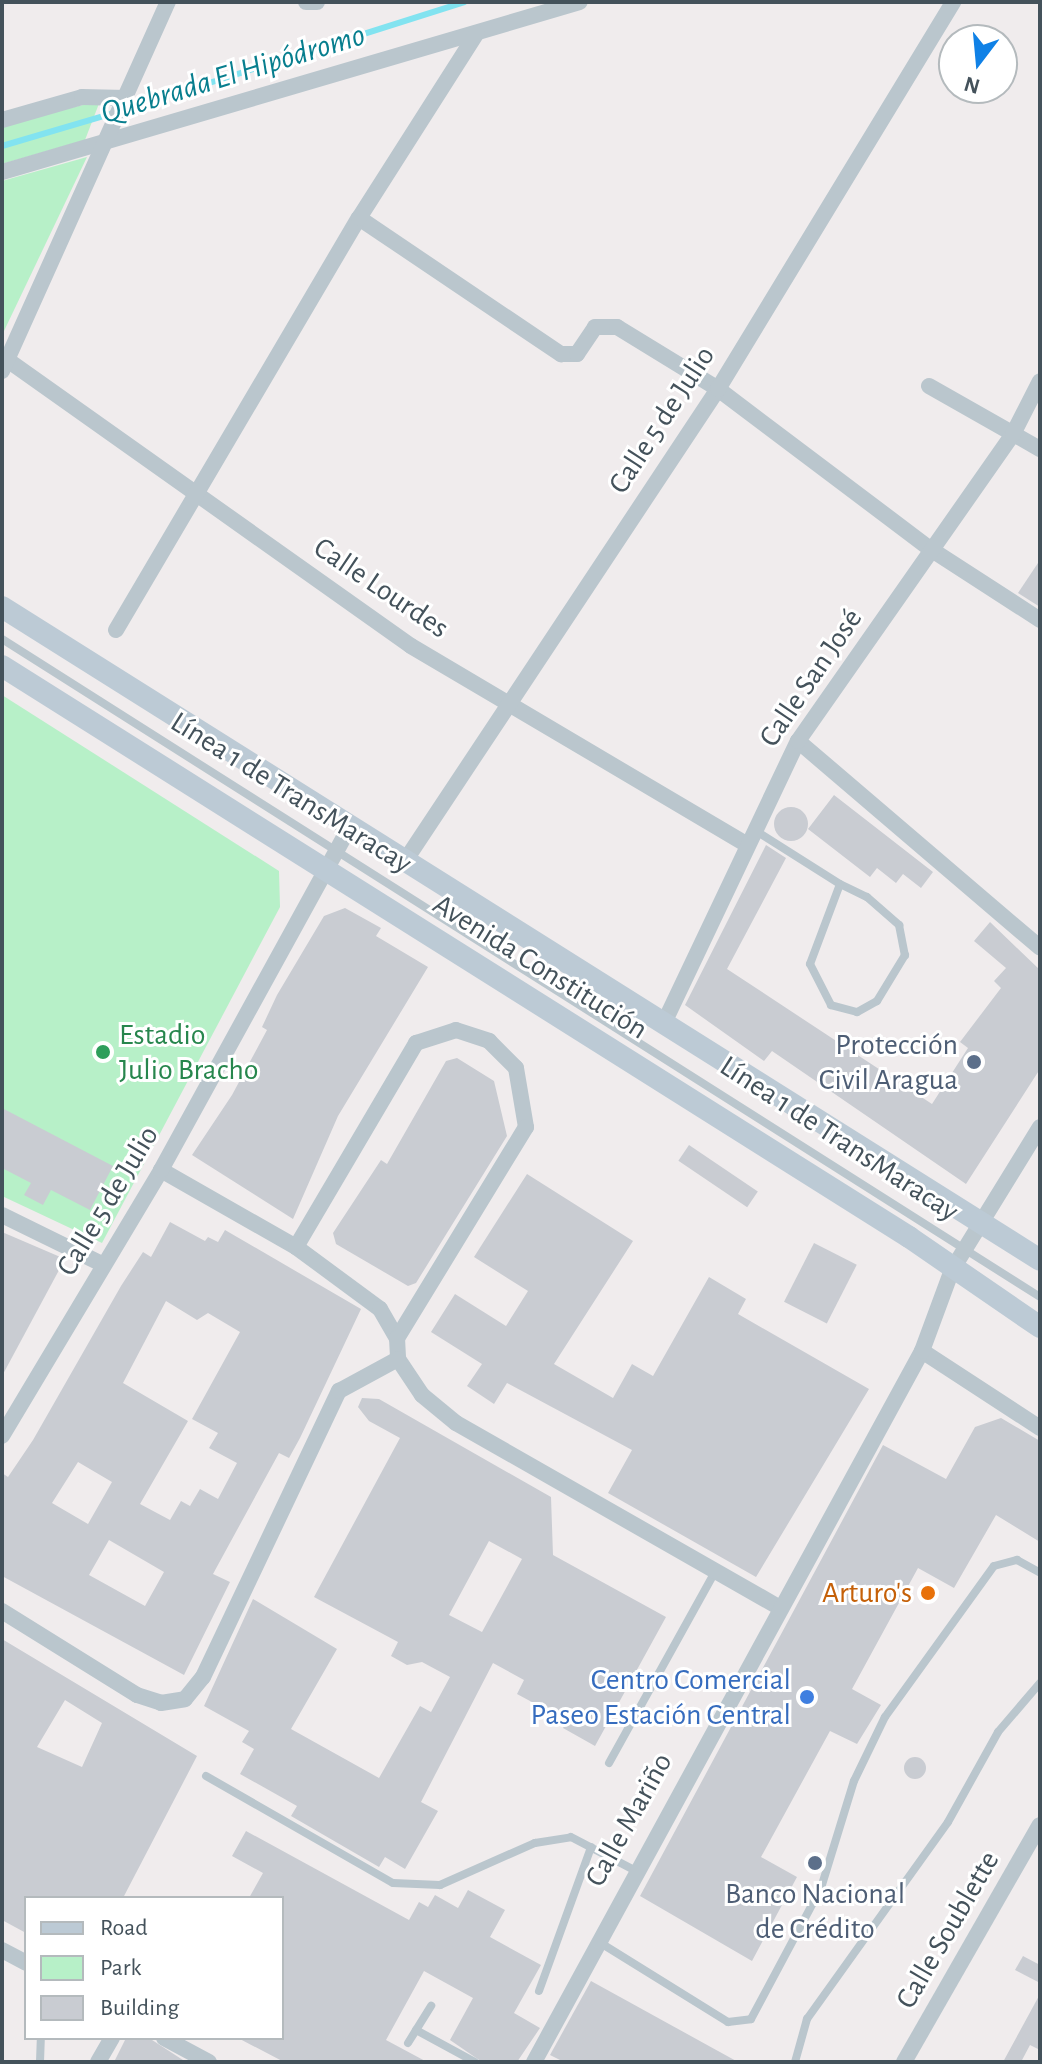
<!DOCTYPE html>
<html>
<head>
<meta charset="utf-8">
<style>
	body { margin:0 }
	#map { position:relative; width:1042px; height:2064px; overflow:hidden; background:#f0eced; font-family:"Alegreya Sans",sans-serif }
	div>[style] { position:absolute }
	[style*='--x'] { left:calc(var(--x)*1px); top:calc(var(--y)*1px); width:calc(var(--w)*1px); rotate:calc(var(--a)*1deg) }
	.green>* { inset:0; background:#b7f0c8 }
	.stream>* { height:6px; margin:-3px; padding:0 3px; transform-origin:3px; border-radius:3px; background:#82e3f0 }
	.building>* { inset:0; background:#c9ccd2; transform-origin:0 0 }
	.round { border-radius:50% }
	.lane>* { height:8px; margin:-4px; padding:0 4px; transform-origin:4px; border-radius:4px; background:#bac6cd }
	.street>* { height:16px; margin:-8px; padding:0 8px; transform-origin:8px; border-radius:8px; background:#bac6cd }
	.secondary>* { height:22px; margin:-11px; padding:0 11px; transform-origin:11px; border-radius:11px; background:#bccad5 }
	.dots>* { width:22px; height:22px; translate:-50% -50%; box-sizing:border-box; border:4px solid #fff; border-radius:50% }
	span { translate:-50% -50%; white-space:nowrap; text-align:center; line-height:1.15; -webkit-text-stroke:6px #fff; paint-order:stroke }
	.street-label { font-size:30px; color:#44525b }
	.leisure-label { font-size:30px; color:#27864d }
	.left { translate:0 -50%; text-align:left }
	.service-label { font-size:30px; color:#4e5e75 }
	.right { translate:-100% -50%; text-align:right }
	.food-label { font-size:30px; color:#c56008 }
	.shop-label { font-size:30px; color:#366cbe }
	.water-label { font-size:32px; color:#077e8e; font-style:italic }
	.frame { position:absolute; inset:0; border:4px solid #44525b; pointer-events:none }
	.legend { position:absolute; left:24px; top:1896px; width:260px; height:144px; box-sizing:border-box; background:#fff; border:2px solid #b4babd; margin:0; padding:10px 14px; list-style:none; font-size:24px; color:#44525b }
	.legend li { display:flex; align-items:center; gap:16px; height:40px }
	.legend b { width:40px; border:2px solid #b4babd }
	.north { position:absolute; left:938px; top:24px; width:80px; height:80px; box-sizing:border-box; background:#fff; border:2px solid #b4babd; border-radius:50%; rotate:196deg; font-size:22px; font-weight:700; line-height:32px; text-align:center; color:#44525b }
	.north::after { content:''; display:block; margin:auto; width:28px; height:36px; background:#1081e6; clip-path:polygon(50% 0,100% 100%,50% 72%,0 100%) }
</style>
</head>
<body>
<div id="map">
	<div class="green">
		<i style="clip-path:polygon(100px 101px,85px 140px,2px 164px,2px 124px)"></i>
		<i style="clip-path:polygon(87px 157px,4px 331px,2px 181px)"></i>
		<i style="clip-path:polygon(2px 695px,279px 871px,280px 907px,102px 1243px,2px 1196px)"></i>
	</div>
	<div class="stream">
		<i style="--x:124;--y:110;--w:357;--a:-17.6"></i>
		<i style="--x:2;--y:146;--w:117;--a:-16.4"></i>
	</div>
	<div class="building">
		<i style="clip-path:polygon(1040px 560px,1040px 607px,1018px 593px)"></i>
		<i style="clip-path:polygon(834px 795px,933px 872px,921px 888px,903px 874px,896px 883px,877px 868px,870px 877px,808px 829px)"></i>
		<i class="round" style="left:774px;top:807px;width:34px;height:34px"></i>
		<i style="clip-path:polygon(766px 845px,786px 858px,727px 969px,932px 1104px,968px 1048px,960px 1042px,1001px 988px,994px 981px,1006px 968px,974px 941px,990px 922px,1040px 970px,1040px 1069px,966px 1184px,772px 1051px,764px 1061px,685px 1005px)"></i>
		<i style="clip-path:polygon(345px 908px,381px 928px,376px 936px,428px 967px,338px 1116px,293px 1219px,192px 1155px,232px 1095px,267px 1030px,262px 1027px,277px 995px,324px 916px)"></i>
		<i style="clip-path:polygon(457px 1058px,494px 1081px,507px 1136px,416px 1283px,408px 1286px,336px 1244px,333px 1233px,381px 1160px,387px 1164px,446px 1061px)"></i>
		<i style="clip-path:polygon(2px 1108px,113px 1166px,90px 1210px,51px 1190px,43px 1205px,24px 1195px,31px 1183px,2px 1168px)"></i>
		<i style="left:689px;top:1145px;width:83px;height:19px;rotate:34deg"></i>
		<i style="clip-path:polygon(527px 1174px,633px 1241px,554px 1364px,613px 1398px,632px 1364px,653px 1376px,709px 1277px,746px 1299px,738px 1314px,869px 1389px,756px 1577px,608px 1493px,632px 1450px,507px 1383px,494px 1404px,467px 1386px,482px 1364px,431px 1332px,455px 1294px,506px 1326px,528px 1291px,474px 1257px)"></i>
		<i style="clip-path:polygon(evenodd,170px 1222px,205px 1241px,208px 1237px,218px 1242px,225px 1230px,361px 1309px,300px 1438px,289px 1458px,279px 1453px,213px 1574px,230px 1582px,184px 1675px,2px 1576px,2px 1473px,8px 1477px,33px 1440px,121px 1286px,143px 1252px,151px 1257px,170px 1222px,166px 1301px,197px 1320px,208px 1313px,240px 1332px,192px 1419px,218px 1433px,209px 1448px,237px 1463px,218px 1499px,200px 1489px,190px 1506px,181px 1501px,170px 1520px,140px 1504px,188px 1421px,123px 1383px,166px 1301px,170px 1222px,78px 1462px,112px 1482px,88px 1524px,52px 1503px,78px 1462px,170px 1222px,109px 1540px,164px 1572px,145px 1606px,89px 1575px,109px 1540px)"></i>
		<i style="clip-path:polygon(2px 1232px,65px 1259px,2px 1376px)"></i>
		<i style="left:814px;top:1243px;width:48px;height:66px;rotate:27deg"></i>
		<i style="clip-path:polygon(evenodd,362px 1398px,379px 1399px,551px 1497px,553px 1555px,666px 1617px,595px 1746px,563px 1728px,567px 1721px,517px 1694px,524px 1680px,493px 1663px,421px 1802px,438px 1811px,405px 1869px,385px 1857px,379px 1867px,291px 1816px,297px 1806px,240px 1774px,254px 1749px,242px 1742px,249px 1731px,204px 1706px,253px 1599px,337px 1649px,291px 1729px,379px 1778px,420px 1706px,431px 1712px,450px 1677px,422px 1662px,407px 1665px,391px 1656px,398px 1642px,314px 1597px,400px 1438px,369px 1421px,358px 1407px,362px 1398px,489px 1541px,522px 1559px,482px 1632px,449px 1615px,489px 1541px)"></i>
		<i style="clip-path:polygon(1001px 1418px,1040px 1441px,1040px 1542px,996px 1515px,954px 1588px,918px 1568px,852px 1689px,881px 1705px,857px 1744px,830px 1731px,761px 1857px,797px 1877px,752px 1961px,640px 1896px,883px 1445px,946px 1479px,975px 1427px)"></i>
		<i style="clip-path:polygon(evenodd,2px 1639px,197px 1756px,123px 1898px,26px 1898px,26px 1933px,2px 1920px,2px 1639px,65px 1700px,102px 1723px,82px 1767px,37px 1747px,65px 1700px)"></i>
		<i class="round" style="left:904px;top:1757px;width:22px;height:22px"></i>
		<i style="clip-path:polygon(246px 1831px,409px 1920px,419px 1902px,428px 1907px,435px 1895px,458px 1908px,468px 1890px,505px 1910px,490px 1937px,541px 1965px,514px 2013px,540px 2028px,517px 2062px,482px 2062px,450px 2040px,473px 1998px,424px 1971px,386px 2040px,427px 2062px,284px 2062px,238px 2038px,282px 2038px,282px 1898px,249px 1898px,263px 1873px,232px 1856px)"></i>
		<i style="clip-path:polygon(1023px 1956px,1040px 1965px,1040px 1983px,1015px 1970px)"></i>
		<i style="clip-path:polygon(591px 1981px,738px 2062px,564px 2062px,550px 2055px)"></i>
		<i style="clip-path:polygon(1040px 1994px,1040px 2050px,1030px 2045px,1021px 2062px,1003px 2062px)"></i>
		<i style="clip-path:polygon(126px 2038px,149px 2038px,186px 2062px,114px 2062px)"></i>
	</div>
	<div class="lane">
		<i style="--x:2;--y:639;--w:1229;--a:32.37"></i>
		<i style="--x:753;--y:829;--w:103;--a:32.3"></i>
		<i style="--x:840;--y:884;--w:30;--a:26"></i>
		<i style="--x:867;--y:897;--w:43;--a:41.2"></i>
		<i style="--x:899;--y:925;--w:31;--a:79"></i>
		<i style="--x:905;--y:955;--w:54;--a:121.3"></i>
		<i style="--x:877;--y:1001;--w:23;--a:151"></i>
		<i style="--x:857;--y:1012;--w:27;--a:-165"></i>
		<i style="--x:831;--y:1005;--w:46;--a:-117.1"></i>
		<i style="--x:810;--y:964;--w:85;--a:-69.4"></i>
		<i style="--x:609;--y:1763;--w:221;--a:-61"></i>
		<i style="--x:206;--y:1776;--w:215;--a:29.8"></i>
		<i style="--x:393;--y:1883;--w:47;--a:2.4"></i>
		<i style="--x:440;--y:1885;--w:104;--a:-23.9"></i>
		<i style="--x:535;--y:1843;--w:36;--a:-9"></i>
		<i style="--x:571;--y:1837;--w:71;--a:27.6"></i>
		<i style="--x:599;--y:1942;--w:152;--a:31.8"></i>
		<i style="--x:728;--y:2022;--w:23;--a:-7"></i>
		<i style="--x:751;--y:2019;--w:149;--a:-61.9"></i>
		<i style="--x:821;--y:1888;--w:112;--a:-72.9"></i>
		<i style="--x:854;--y:1781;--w:71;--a:-64.2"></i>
		<i style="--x:885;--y:1717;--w:186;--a:-54.2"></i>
		<i style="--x:994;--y:1566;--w:24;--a:-15"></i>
		<i style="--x:1017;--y:1560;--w:26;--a:29"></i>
		<i style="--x:539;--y:1991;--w:153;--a:-70.1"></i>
		<i style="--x:416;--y:2030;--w:67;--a:28.5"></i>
		<i style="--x:408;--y:2043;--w:44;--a:-58.1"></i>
		<i style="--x:40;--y:2062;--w:24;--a:-88"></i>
		<i style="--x:795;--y:2062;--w:45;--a:-74.4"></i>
		<i style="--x:807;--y:2019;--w:242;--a:-54.4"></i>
		<i style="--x:948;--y:1822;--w:103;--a:-60.9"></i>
		<i style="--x:998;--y:1732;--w:65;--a:-49.4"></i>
	</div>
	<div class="street">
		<i style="--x:306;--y:2;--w:11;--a:0"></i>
		<i style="--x:2;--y:120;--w:83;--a:-16"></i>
		<i style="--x:82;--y:97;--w:44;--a:1.3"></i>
		<i style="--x:2;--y:172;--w:602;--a:-16.39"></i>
		<i style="--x:359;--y:218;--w:244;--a:34"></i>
		<i style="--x:561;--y:354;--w:16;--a:0"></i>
		<i style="--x:577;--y:354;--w:32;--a:-56"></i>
		<i style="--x:595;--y:327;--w:22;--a:0"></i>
		<i style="--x:617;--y:327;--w:119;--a:31.5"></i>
		<i style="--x:718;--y:389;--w:268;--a:37"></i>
		<i style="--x:932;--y:550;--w:129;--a:32.9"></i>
		<i style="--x:2;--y:356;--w:501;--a:35.34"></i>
		<i style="--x:411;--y:646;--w:387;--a:30.6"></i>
		<i style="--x:2;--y:371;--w:405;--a:-65.8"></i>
		<i style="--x:929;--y:386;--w:128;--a:29.6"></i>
		<i style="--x:116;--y:630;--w:478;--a:-59.5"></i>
		<i style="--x:359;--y:218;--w:219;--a:-57.5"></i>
		<i style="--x:798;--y:741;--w:318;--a:40.5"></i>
		<i style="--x:405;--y:861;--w:566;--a:-56.45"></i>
		<i style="--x:718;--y:389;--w:453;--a:-58.7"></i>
		<i style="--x:663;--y:1025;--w:314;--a:-64.6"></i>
		<i style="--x:798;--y:741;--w:375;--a:-55"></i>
		<i style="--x:1013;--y:434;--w:59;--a:-63"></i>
		<i style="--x:161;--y:1170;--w:155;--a:29.7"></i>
		<i style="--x:296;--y:1247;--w:104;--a:36.4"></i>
		<i style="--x:380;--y:1309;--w:34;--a:60"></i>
		<i style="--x:2;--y:1215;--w:111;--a:26.1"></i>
		<i style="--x:296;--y:1247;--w:237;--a:-59.5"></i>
		<i style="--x:416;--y:1043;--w:42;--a:-18"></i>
		<i style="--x:456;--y:1030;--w:35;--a:18"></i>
		<i style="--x:489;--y:1041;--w:38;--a:45"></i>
		<i style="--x:516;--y:1068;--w:60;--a:80.4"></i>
		<i style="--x:526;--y:1127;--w:247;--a:121.4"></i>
		<i style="--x:397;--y:1338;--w:21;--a:87"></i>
		<i style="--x:398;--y:1359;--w:43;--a:56.3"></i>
		<i style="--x:422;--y:1395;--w:44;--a:39.5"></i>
		<i style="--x:456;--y:1423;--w:369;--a:29.7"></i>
		<i style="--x:922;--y:1351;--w:141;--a:33.1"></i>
		<i style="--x:2;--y:1436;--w:310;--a:-59.1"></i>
		<i style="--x:161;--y:1170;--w:395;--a:-61.2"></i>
		<i style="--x:2;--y:1611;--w:159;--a:31.9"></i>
		<i style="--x:137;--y:1695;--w:25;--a:18"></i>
		<i style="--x:161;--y:1703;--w:24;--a:-9"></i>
		<i style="--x:185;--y:1699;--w:28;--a:-51"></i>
		<i style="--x:203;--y:1677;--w:317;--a:-64.6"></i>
		<i style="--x:339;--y:1391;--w:67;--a:-28.5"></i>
		<i style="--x:2;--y:1950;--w:27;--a:28"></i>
		<i style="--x:164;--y:2038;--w:51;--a:28.1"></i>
		<i style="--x:98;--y:2062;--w:28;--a:-60"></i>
		<i style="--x:534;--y:2062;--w:810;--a:-61.38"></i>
		<i style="--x:922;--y:1351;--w:86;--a:-69.7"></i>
		<i style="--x:952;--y:1270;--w:168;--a:-58.4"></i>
		<i style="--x:904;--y:2062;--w:273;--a:-60.2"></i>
	</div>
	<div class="secondary">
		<i style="--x:2;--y:607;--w:1226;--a:32.17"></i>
		<i style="--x:2;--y:666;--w:1072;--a:32.19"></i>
		<i style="--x:909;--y:1237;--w:159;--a:34.5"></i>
	</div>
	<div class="dots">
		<i style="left:103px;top:1052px;background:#2e9e5b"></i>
		<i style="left:974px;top:1062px;background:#5c6f8a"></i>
		<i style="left:928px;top:1593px;background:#e8710a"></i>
		<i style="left:807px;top:1697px;background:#3f7fe0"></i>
		<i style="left:815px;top:1863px;background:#5c6f8a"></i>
	</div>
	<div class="street-label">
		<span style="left:662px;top:420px;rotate:-57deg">Calle 5 de Julio</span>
		<span style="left:381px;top:588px;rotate:34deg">Calle Lourdes</span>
		<span style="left:811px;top:678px;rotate:-56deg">Calle San José</span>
		<span style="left:291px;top:793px;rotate:32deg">Línea 1 de TransMaracay</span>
		<span style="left:540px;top:967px;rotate:32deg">Avenida Constitución</span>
		<span style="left:839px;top:1139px;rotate:33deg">Línea 1 de TransMaracay</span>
		<span style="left:108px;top:1201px;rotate:-59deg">Calle 5 de Julio</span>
		<span style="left:629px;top:1820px;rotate:-61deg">Calle Mariño</span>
		<span style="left:948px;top:1930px;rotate:-60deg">Calle Soublette</span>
	</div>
	<div class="leisure-label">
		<span class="left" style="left:119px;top:1052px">Estadio<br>Julio Bracho</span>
	</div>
	<div class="service-label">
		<span class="right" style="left:958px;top:1062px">Protección<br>Civil Aragua</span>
		<span style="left:815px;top:1911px">Banco Nacional<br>de Crédito</span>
	</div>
	<div class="food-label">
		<span class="right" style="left:912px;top:1593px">Arturo's</span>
	</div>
	<div class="shop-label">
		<span class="right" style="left:791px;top:1697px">Centro Comercial<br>Paseo Estación Central</span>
	</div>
	<div class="water-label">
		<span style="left:233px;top:74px;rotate:-17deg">Quebrada El Hipódromo</span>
	</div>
	<div class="frame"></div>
	<ul class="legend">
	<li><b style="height:10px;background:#bccad5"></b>Road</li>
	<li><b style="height:22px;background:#b7f0c8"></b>Park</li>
	<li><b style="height:22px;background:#c9ccd2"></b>Building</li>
	</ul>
	<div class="north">N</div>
</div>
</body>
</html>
